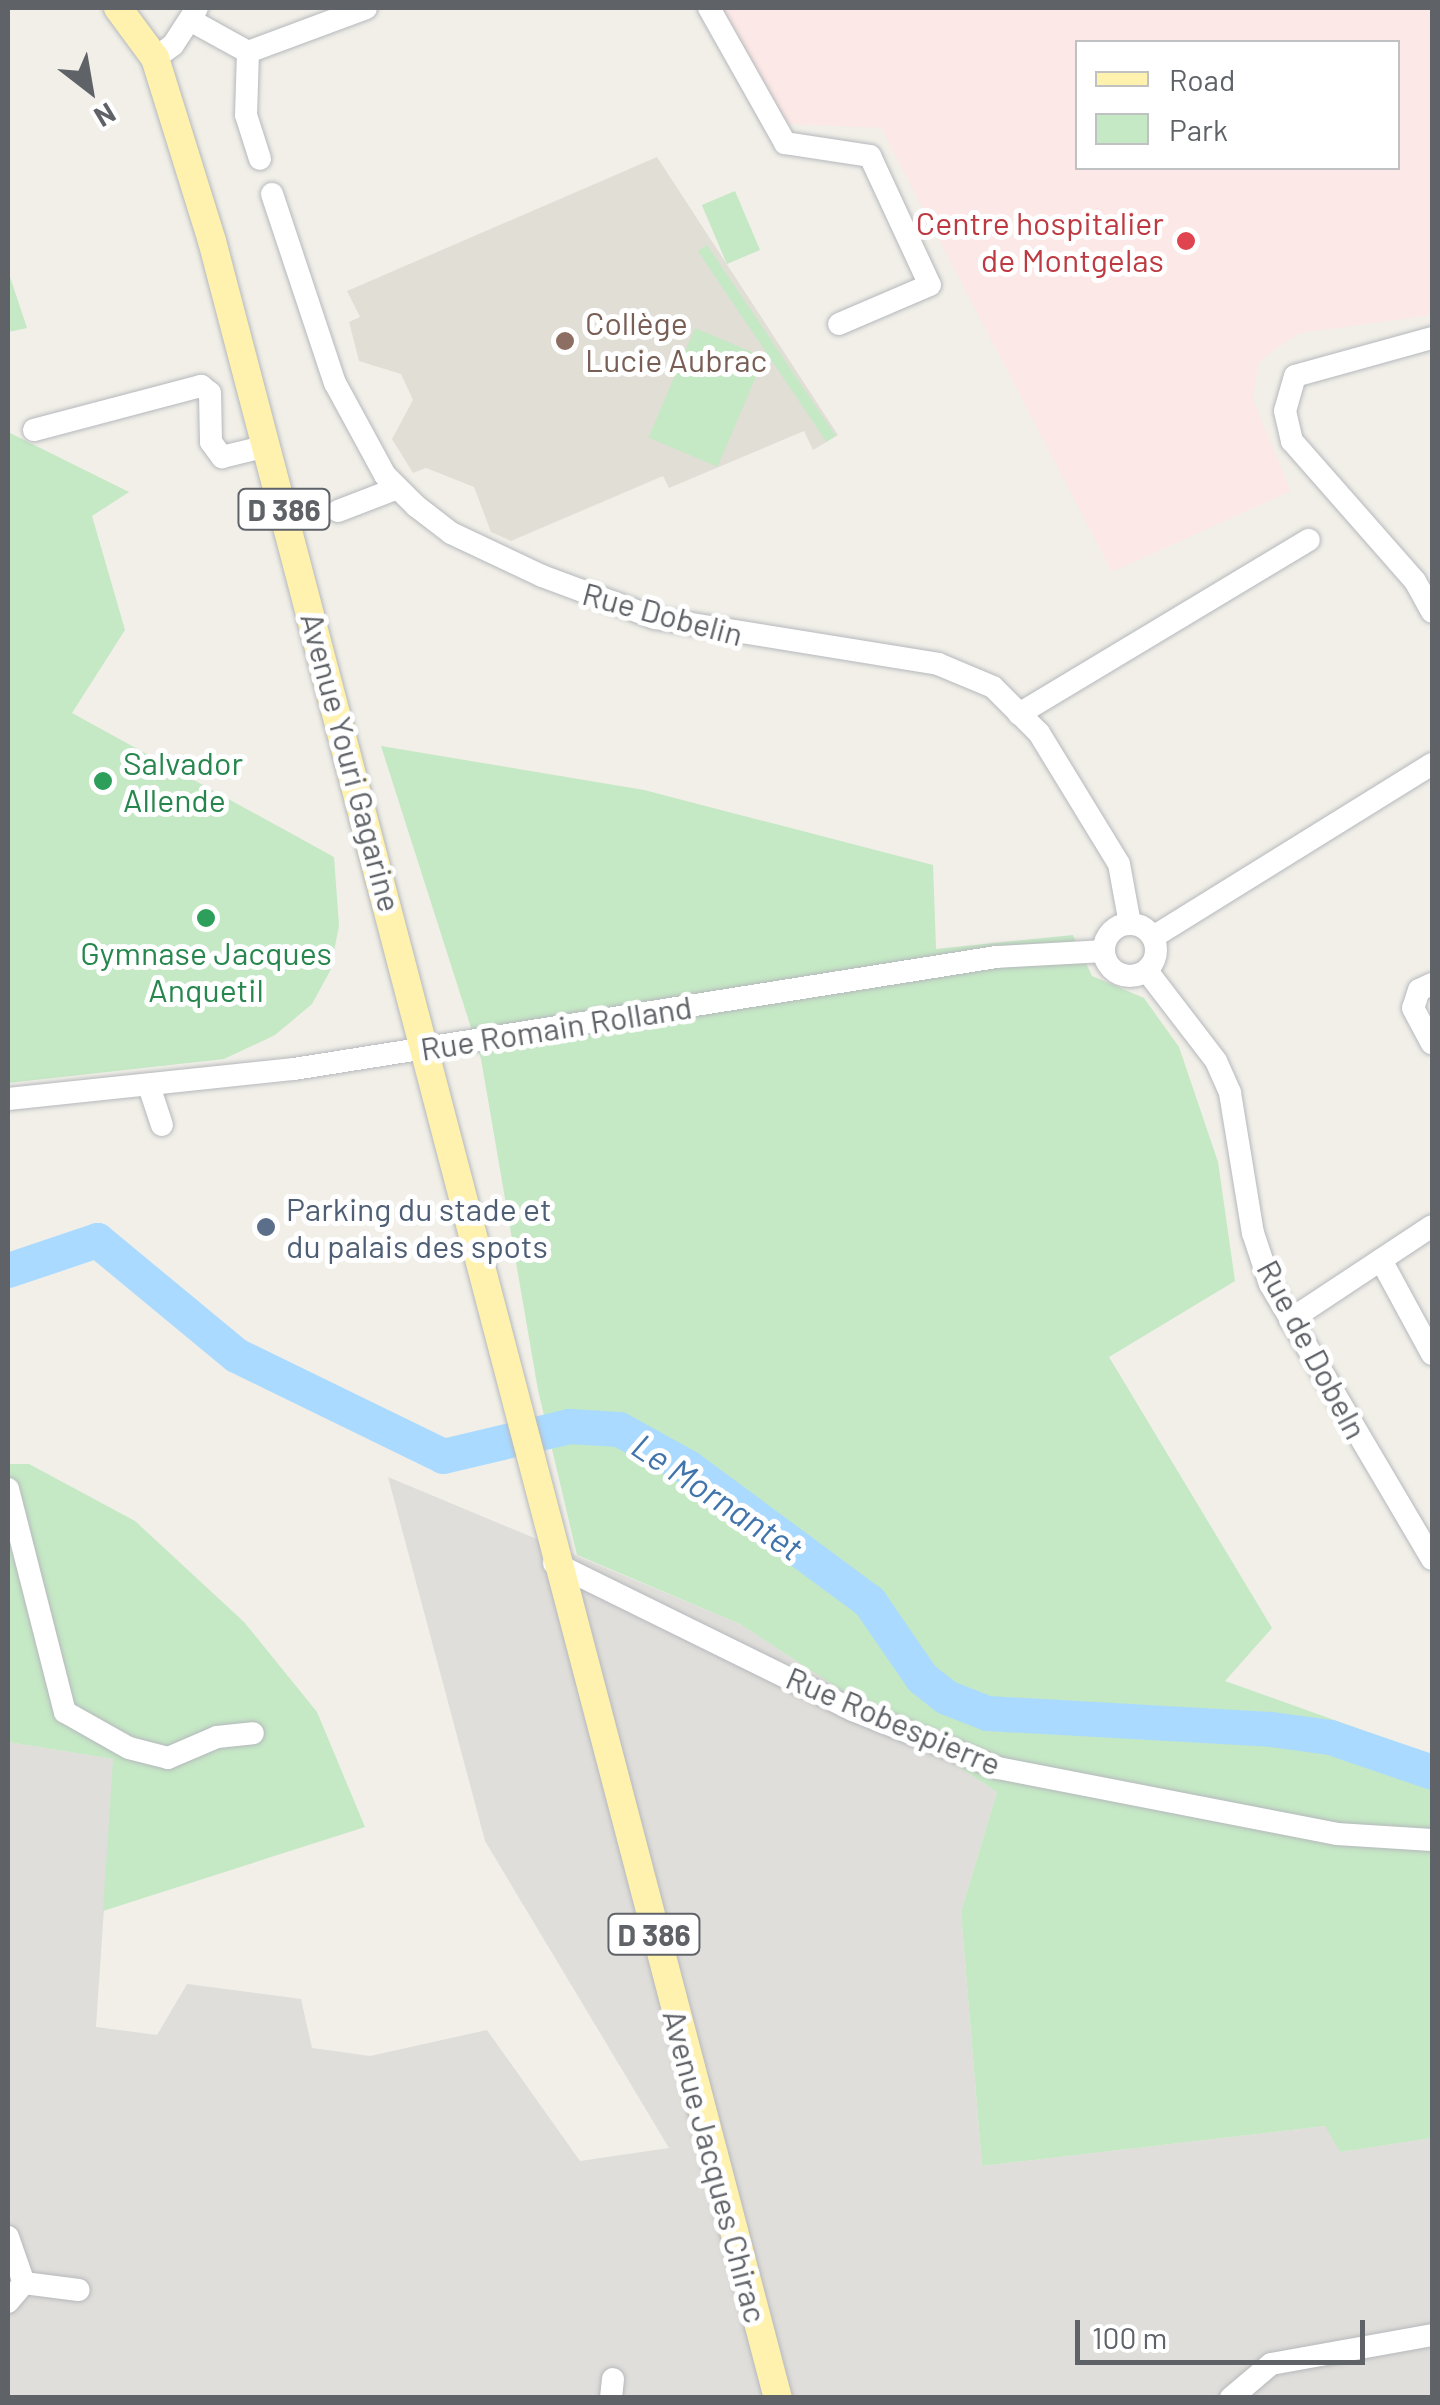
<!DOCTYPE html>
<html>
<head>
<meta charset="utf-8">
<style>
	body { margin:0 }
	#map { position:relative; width:1440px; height:2405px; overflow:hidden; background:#f1efe8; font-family:Barlow,sans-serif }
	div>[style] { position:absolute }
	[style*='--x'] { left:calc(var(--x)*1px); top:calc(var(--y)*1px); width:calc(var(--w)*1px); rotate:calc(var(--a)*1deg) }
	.industrial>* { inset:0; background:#e0deda }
	.education>* { inset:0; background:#e1ded6 }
	.medical>* { inset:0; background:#fce8e6 }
	.green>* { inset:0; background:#c5e8c5; transform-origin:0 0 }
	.river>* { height:35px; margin:-17.5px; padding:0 17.5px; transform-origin:17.5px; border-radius:17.5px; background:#aadaff }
	.roads { filter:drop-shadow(0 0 2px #b5b8bc) drop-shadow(0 0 2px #b5b8bc) }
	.minor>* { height:22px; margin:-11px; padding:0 11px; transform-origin:11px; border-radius:11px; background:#fff }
	.minor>.ring { margin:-11px; padding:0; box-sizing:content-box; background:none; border:22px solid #fff; border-radius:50% }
	.major>* { height:28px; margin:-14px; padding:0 14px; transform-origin:14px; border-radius:14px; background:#fff2af }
	.dots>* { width:28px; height:28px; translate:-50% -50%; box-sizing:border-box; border:5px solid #fff; border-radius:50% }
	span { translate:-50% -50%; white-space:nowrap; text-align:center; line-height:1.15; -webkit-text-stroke:10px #fff; paint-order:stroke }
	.shield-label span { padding:2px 8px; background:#fff; border:2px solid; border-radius:8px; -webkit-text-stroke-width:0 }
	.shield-label { font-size:30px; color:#5f6368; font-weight:700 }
	.health-label { font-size:32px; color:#be3a42 }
	.right { translate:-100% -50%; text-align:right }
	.education-label { font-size:32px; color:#785e54 }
	.left { translate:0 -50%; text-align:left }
	.street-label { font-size:32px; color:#5f6368 }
	.leisure-label { font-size:32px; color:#27864d }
	.service-label { font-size:32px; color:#4e5e75 }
	.water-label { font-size:35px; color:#4174aa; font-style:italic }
	.frame { position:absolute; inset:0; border:10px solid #5f6368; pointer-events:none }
	.legend { position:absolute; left:1075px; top:40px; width:325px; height:130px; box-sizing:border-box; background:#fff; border:2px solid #bfc1c3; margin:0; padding:12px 18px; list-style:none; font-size:30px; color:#5f6368 }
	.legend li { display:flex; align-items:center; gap:20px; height:50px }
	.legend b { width:50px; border:2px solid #bfc1c3 }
	.north { position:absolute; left:40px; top:40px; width:100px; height:100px; -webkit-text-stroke:8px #fff; paint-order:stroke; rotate:149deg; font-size:28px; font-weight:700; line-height:40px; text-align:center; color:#5f6368 }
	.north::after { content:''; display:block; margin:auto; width:35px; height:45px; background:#5f6368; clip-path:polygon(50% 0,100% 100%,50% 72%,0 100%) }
	.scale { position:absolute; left:1075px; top:2320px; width:290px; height:45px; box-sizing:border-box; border:5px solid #5f6368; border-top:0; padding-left:12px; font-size:30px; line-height:35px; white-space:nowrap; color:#5f6368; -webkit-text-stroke:8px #fff; paint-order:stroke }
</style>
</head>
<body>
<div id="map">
	<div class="industrial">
		<i style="clip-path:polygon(388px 1477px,740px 1624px,997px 1792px,961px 1912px,982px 2166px,1326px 2126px,1340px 2152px,1432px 2138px,1432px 2397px,8px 2397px,8px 1742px,114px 1759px,96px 2027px,157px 2035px,187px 1984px,301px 1999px,312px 2048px,370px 2056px,487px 2030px,580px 2161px,669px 2148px,485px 1841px)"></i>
	</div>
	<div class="education">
		<i style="clip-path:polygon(657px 157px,838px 435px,813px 450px,804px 431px,669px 488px,663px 476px,511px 541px,491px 532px,474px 487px,426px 468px,413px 473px,392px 439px,413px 400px,401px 374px,359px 361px,349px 322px,360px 317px,347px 291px)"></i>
	</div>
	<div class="medical">
		<i style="clip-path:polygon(evenodd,721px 8px,1432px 8px,1432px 315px,1300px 333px,1271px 352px,1258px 364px,1253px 400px,1291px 491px,1112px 572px,881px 128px,788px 124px,721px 8px,1078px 42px,1398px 42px,1398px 168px,1078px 168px,1078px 42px)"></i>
	</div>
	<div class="green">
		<i style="left:735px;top:191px;width:64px;height:36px;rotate:67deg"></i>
		<i style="left:707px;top:245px;width:230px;height:11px;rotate:56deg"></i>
		<i style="clip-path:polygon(8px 271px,27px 328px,8px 332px)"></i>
		<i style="left:695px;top:328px;width:75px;height:119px;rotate:23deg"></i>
		<i style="clip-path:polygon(8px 432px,129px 492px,92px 516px,125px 630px,72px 713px,334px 857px,339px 926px,330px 971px,312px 1004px,275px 1035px,224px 1059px,8px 1083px)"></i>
		<i style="clip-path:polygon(381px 746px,644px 790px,933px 865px,936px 949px,1073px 935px,1092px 976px,1144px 998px,1179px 1047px,1218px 1162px,1235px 1281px,1109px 1357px,1272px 1628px,1225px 1681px,1432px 1755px,1432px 2138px,1340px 2152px,1325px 2126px,982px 2166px,961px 1912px,997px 1792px,740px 1624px,577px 1555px,538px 1390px,481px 1059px)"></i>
		<i style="clip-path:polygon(8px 1464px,29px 1464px,135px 1521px,244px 1622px,317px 1712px,365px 1827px,103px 1911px,113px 1759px,8px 1742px)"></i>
	</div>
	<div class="river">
		<i style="--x:8;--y:1270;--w:94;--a:-18.6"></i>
		<i style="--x:97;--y:1240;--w:180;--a:39.6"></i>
		<i style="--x:236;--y:1355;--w:230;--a:26"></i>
		<i style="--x:443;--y:1456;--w:130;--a:-13.4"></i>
		<i style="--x:569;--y:1426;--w:50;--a:3.4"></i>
		<i style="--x:619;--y:1429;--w:80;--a:29.1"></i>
		<i style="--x:689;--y:1468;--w:224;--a:36.5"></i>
		<i style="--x:869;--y:1601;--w:93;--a:55.5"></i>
		<i style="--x:922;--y:1678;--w:31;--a:38"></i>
		<i style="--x:946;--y:1697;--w:44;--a:21.3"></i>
		<i style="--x:987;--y:1713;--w:284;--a:3.2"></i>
		<i style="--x:1271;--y:1729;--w:60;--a:7.7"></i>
		<i style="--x:1330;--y:1737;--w:108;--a:18.9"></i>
	</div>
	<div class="roads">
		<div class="minor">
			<i style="--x:709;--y:8;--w:155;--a:60.6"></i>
			<i style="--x:785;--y:143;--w:86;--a:8.7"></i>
			<i style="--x:870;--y:156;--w:142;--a:65.1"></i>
			<i style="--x:930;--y:285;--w:99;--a:156.8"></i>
			<i style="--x:190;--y:20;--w:66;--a:28.9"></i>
			<i style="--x:248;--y:52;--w:126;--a:-20.4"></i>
			<i style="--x:248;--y:52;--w:63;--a:91.8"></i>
			<i style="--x:246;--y:115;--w:46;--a:72.3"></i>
			<i style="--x:155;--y:58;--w:22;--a:-36"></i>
			<i style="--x:173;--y:45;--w:44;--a:-57"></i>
			<i style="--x:272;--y:194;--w:199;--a:71.6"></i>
			<i style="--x:335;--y:383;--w:105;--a:61.5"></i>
			<i style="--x:385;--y:475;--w:44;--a:45"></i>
			<i style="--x:416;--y:506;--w:44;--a:37.6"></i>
			<i style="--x:451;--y:533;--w:101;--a:25.3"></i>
			<i style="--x:542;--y:576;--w:121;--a:20.4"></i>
			<i style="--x:655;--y:618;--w:287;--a:9.2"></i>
			<i style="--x:938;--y:664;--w:60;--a:22.7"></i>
			<i style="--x:993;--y:687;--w:65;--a:45"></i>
			<i style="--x:1039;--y:733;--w:153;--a:58.6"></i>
			<i style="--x:1119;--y:864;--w:61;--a:79.6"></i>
			<i style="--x:1432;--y:338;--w:142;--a:164.5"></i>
			<i style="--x:1295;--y:376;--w:36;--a:106"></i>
			<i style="--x:1285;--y:411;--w:31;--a:77"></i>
			<i style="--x:1292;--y:441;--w:186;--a:48.7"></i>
			<i style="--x:1415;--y:581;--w:35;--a:61"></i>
			<i style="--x:34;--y:430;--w:173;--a:-14.8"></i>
			<i style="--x:201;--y:386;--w:11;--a:38"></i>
			<i style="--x:210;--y:393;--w:49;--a:88.8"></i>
			<i style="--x:211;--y:442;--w:19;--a:54"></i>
			<i style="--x:222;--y:457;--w:46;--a:-13.7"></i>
			<i style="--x:338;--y:511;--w:64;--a:-21"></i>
			<i style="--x:1019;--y:714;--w:338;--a:-31"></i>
			<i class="ring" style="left:1104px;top:924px;width:30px;height:30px"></i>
			<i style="--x:1153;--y:937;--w:328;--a:-31.8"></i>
			<i style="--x:1147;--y:971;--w:113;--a:52.5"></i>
			<i style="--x:1216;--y:1061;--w:35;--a:66"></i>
			<i style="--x:1230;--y:1093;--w:142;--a:80.7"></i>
			<i style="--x:1253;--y:1233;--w:54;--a:71.6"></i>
			<i style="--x:1270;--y:1284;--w:319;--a:59.5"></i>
			<i style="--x:1432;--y:984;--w:14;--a:155"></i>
			<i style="--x:1419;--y:990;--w:19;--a:108"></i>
			<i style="--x:1413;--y:1008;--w:40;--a:62"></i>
			<i style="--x:149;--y:1086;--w:41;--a:71.6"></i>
			<i style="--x:8;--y:1099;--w:288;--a:-6"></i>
			<i style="--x:294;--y:1069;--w:711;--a:-9.06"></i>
			<i style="--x:996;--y:957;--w:107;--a:-3.2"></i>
			<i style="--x:1381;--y:1260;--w:107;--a:61.5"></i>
			<i style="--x:1290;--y:1320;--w:170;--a:-33.5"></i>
			<i style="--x:8;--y:1489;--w:230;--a:75.7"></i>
			<i style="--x:65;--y:1712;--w:73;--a:29.4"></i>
			<i style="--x:129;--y:1748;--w:40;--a:14.4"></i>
			<i style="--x:168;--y:1758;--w:53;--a:-23.2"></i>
			<i style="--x:217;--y:1737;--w:36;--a:-6"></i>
			<i style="--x:554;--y:1563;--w:333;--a:26.2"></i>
			<i style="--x:853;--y:1710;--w:156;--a:21.8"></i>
			<i style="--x:998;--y:1768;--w:345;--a:11"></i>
			<i style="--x:1337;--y:1834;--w:95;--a:3.6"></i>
			<i style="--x:8;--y:2237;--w:49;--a:70.8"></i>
			<i style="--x:8;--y:2302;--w:25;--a:-50"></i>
			<i style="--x:24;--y:2283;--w:55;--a:7.3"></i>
			<i style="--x:611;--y:2398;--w:19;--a:-84"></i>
			<i style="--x:1231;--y:2398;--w:52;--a:-40.4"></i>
			<i style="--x:1271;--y:2364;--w:164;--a:-10.2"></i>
		</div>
		<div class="major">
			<i style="--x:118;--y:8;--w:62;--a:53.5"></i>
			<i style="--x:155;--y:58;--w:192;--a:72.7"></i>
			<i style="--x:212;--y:241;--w:2230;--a:75.3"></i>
		</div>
	</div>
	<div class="dots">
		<i style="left:1186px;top:241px;background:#e0444e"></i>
		<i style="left:565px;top:341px;background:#8d6e63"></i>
		<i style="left:103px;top:781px;background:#2e9e5b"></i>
		<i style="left:206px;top:918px;background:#2e9e5b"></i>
		<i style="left:266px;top:1227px;background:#5c6f8a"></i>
	</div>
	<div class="shield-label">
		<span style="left:284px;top:509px">D 386</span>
		<span style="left:654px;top:1934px">D 386</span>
	</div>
	<div class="health-label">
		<span class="right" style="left:1164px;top:241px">Centre hospitalier<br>de Montgelas</span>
	</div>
	<div class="education-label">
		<span class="left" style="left:585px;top:341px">Collège<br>Lucie Aubrac</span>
	</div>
	<div class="street-label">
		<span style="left:663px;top:613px;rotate:15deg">Rue Dobelin</span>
		<span style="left:352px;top:762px;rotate:75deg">Avenue Youri Gagarine</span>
		<span style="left:556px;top:1027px;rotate:-9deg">Rue Romain Rolland</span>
		<span style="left:1313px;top:1349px;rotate:62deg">Rue de Dobeln</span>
		<span style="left:894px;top:1720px;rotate:23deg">Rue Robespierre</span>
		<span style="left:716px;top:2166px;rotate:75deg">Avenue Jacques Chirac</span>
	</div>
	<div class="leisure-label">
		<span class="left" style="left:123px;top:781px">Salvador<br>Allende</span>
		<span style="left:206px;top:971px">Gymnase Jacques<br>Anquetil</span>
	</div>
	<div class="service-label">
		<span class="left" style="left:286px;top:1227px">Parking du stade et<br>du palais des spots</span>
	</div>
	<div class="water-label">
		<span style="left:718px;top:1496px;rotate:34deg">Le Mornantet</span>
	</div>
	<div class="frame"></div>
	<ul class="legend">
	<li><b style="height:12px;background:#fff2af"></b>Road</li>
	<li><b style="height:28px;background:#c5e8c5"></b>Park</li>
	</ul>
	<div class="north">N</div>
	<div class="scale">100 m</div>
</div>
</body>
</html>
